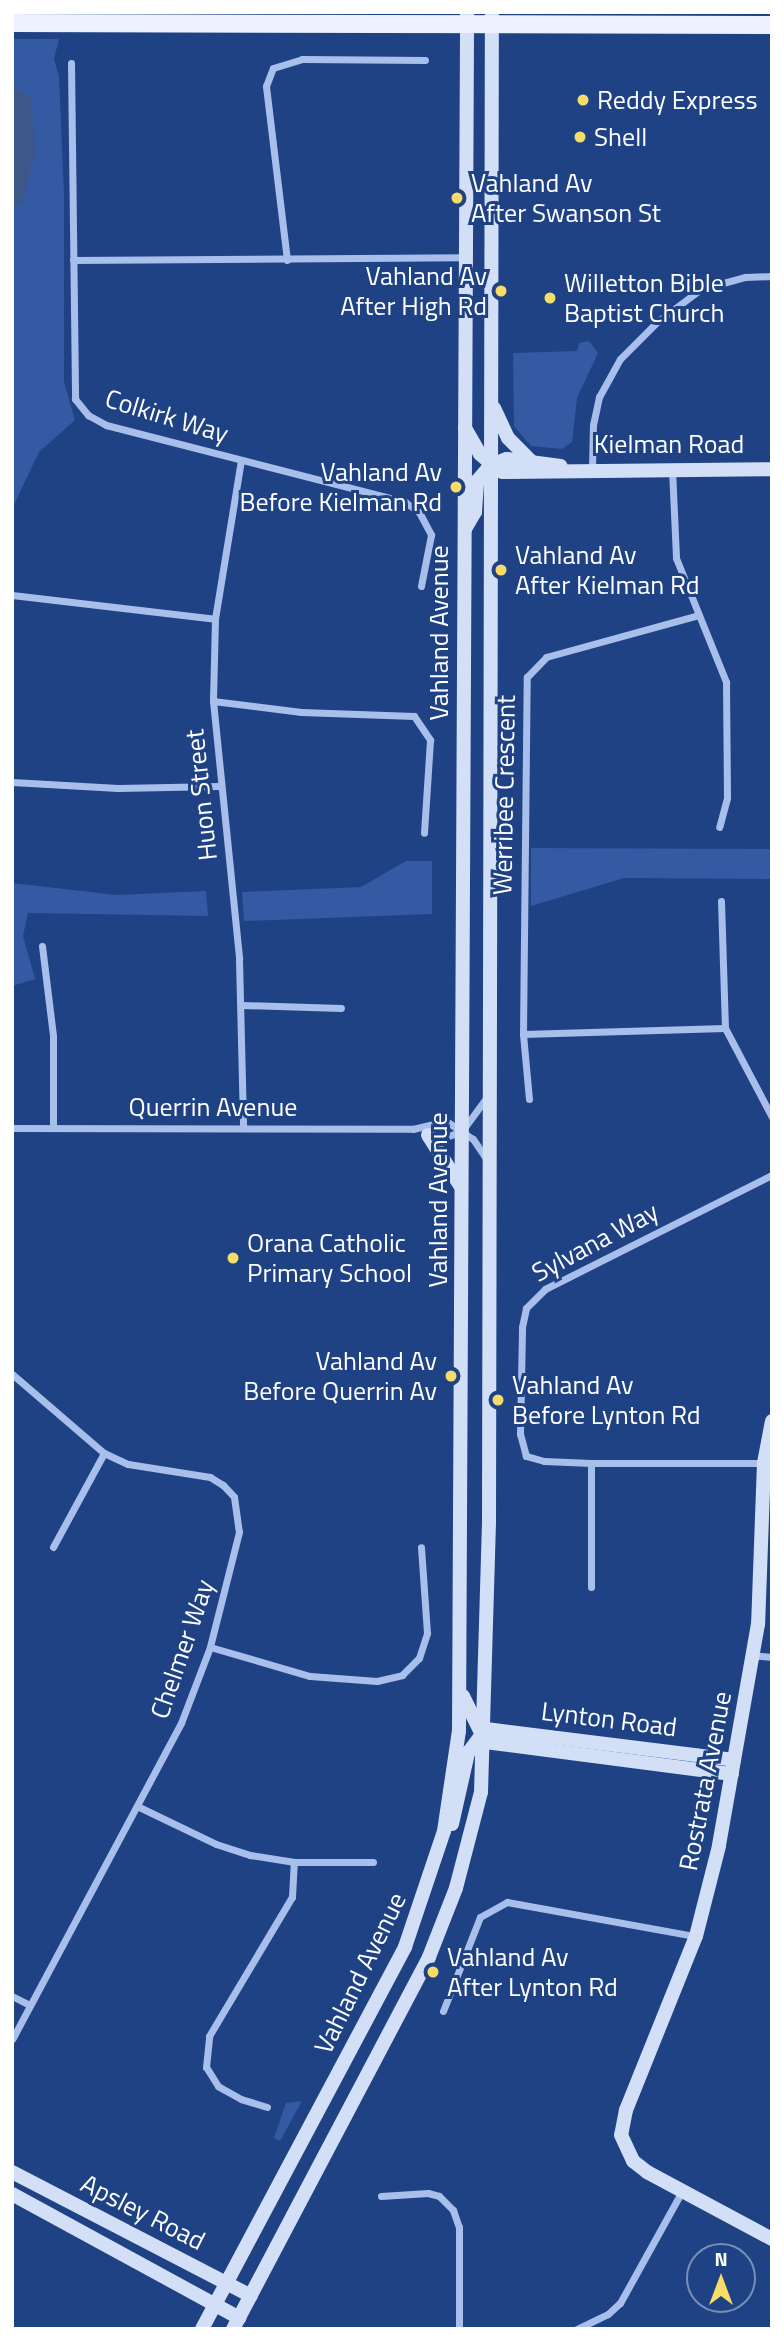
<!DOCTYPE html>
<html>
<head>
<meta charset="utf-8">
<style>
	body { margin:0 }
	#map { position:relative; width:784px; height:2341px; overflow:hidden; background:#1f4285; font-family:"Titillium Web",sans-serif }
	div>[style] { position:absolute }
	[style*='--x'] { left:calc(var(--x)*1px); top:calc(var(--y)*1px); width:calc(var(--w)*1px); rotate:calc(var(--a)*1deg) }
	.green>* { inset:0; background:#335aa2 }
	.water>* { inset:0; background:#3e5789 }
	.street>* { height:7px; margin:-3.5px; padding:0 3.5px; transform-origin:3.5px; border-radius:3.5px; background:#a7bfea }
	.secondary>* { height:14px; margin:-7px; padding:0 7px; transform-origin:7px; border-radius:7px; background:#d3dff7 }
	.primary>* { height:18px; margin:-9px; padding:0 9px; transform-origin:9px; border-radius:9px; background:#ebf1fe }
	.dots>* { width:19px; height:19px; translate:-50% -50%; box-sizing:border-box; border:4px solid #1f4285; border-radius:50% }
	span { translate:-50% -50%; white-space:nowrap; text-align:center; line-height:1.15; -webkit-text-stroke:6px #1f4285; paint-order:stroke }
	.poi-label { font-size:26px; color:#fff }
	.left { translate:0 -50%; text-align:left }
	.right { translate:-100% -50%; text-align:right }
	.street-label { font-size:26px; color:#fff }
	.frame { position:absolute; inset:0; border:14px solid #fff; pointer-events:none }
	.north { position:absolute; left:686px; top:2243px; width:70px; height:70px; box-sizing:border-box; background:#1f4285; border:2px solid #798eb6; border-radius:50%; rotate:0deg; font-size:19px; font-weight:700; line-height:28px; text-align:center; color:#fff }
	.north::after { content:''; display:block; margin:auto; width:24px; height:32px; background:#f7dc68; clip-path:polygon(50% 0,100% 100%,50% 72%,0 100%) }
</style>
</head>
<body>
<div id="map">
	<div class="green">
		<i style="clip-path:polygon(12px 39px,59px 39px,54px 59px,59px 76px,64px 194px,64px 382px,75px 420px,39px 452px,12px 509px)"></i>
		<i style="clip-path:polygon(589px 341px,598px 353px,577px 398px,572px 442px,562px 449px,531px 446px,514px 426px,513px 353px,577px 351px,579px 343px)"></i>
		<i style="clip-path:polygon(531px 848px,772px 849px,772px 879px,624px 878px,531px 906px)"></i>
		<i style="clip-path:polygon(406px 861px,432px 861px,432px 914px,244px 921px,242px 892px,361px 887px)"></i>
		<i style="clip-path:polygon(12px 883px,116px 895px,206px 891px,208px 916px,28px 913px,23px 936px,35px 979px,12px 986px)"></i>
		<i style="clip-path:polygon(302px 2101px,280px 2141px,274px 2138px,286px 2103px)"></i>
	</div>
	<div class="water">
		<i style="clip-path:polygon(12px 87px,31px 97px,35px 150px,23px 201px,12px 208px)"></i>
	</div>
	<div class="street">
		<i style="--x:71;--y:63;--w:336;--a:89.3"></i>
		<i style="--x:75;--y:399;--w:21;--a:51"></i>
		<i style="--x:88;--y:415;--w:21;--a:29"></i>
		<i style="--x:106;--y:425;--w:309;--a:14.4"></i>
		<i style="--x:405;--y:502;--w:17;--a:36"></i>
		<i style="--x:419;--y:512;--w:26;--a:62"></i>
		<i style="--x:431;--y:535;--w:52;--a:101.1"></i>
		<i style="--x:73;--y:260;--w:392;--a:-0.4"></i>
		<i style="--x:287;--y:260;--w:175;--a:-96.9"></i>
		<i style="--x:266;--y:86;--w:19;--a:-69"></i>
		<i style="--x:273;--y:68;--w:30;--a:-17"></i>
		<i style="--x:302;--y:59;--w:123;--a:0.5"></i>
		<i style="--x:241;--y:460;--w:161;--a:99.3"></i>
		<i style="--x:215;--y:619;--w:82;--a:91.4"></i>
		<i style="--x:213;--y:701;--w:259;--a:84.2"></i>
		<i style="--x:239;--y:959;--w:168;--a:88.6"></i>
		<i style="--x:592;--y:468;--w:43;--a:-88.7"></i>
		<i style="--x:593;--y:425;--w:29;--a:-78"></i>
		<i style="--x:599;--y:397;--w:43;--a:-61.1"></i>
		<i style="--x:620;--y:359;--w:54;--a:-45"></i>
		<i style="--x:658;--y:321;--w:54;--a:-36.7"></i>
		<i style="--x:701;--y:289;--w:46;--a:-15.3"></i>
		<i style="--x:745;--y:277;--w:27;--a:-2"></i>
		<i style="--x:672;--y:469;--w:89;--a:87.4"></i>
		<i style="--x:676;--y:558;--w:134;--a:68"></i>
		<i style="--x:726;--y:682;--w:116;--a:89.5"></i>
		<i style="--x:727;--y:798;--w:30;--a:105"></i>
		<i style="--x:12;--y:595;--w:204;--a:6.7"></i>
		<i style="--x:213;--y:701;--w:89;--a:7.1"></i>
		<i style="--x:301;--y:712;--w:113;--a:2"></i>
		<i style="--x:414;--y:716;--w:29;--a:56"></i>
		<i style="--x:430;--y:740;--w:93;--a:93.7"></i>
		<i style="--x:12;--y:782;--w:106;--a:3.2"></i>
		<i style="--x:118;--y:788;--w:102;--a:-1.1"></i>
		<i style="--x:721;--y:901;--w:127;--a:88.2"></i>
		<i style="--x:725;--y:1028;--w:101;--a:62.2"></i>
		<i style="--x:42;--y:946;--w:91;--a:83"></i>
		<i style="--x:53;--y:1036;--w:91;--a:90"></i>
		<i style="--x:242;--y:1005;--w:99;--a:1.7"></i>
		<i style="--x:523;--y:1034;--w:202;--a:-1.7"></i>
		<i style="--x:529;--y:1099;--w:65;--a:-95.3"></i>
		<i style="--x:523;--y:1034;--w:357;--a:-89.4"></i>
		<i style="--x:527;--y:677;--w:28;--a:-46"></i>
		<i style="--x:546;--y:657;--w:158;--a:-15.4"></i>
		<i style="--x:12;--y:1128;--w:401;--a:0.1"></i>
		<i style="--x:413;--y:1129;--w:34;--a:-14"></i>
		<i style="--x:446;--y:1121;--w:32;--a:34"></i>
		<i style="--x:473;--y:1139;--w:25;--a:56"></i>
		<i style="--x:430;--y:1135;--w:16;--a:7"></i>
		<i style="--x:446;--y:1137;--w:17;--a:-21"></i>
		<i style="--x:462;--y:1131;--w:42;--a:-53.7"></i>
		<i style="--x:12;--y:1374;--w:121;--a:40.7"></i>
		<i style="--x:104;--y:1453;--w:26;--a:25"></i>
		<i style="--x:128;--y:1464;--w:83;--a:9"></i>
		<i style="--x:210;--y:1477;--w:15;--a:32"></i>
		<i style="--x:223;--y:1485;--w:16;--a:47"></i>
		<i style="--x:234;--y:1497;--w:35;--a:82"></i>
		<i style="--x:239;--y:1532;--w:119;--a:104.2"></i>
		<i style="--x:210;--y:1647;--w:81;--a:110.9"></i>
		<i style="--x:181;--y:1723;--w:358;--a:118.1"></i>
		<i style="--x:764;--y:1463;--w:173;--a:180"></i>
		<i style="--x:591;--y:1463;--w:47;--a:-177.6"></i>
		<i style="--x:544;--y:1461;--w:19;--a:-164"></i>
		<i style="--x:526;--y:1456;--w:23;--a:-105"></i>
		<i style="--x:520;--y:1434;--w:107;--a:-88.9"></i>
		<i style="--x:522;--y:1327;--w:19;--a:-78"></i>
		<i style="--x:526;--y:1308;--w:27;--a:-45"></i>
		<i style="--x:545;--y:1289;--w:254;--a:-26.7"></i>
		<i style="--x:53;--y:1547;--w:107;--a:-61.5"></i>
		<i style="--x:591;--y:1587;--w:124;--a:-90"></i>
		<i style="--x:210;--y:1647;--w:104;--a:16.2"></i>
		<i style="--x:310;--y:1676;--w:67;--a:4.3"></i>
		<i style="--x:377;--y:1681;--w:26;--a:-13"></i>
		<i style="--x:402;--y:1675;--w:24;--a:-45"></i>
		<i style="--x:419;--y:1658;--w:26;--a:-72"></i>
		<i style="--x:427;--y:1633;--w:86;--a:-94"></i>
		<i style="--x:752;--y:1655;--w:20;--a:6"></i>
		<i style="--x:137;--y:1806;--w:88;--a:25.7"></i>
		<i style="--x:216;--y:1844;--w:36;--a:18"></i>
		<i style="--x:250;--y:1855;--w:45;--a:9"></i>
		<i style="--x:294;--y:1862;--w:79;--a:0"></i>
		<i style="--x:12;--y:1996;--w:20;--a:27"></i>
		<i style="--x:443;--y:2011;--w:101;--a:-68.5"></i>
		<i style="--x:480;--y:1917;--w:31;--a:-29"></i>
		<i style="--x:507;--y:1902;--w:191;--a:10.3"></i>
		<i style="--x:267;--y:2107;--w:27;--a:-163"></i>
		<i style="--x:241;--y:2099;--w:26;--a:-151"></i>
		<i style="--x:218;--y:2086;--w:22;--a:-122"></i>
		<i style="--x:206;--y:2067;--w:31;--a:-84"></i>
		<i style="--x:209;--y:2036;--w:162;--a:-59.2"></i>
		<i style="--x:292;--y:1897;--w:35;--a:-87"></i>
		<i style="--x:381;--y:2196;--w:47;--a:-3.7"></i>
		<i style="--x:428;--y:2193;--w:11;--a:15"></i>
		<i style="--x:439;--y:2196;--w:20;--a:45"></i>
		<i style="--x:453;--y:2210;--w:18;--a:71"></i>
		<i style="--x:459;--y:2227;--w:102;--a:90"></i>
		<i style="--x:577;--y:2329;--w:34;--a:-26"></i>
		<i style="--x:608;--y:2314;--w:16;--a:-43"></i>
		<i style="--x:620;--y:2303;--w:128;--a:-61"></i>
	</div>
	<div class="secondary">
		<i style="--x:494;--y:408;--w:33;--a:65"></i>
		<i style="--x:508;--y:438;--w:33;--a:45"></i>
		<i style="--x:465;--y:428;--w:30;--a:60"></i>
		<i style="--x:480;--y:454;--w:20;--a:41"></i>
		<i style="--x:502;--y:472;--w:270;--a:-0.6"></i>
		<i style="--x:465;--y:529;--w:20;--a:-60"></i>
		<i style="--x:475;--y:512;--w:31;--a:-86"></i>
		<i style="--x:477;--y:481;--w:21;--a:-49"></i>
		<i style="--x:491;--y:465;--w:17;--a:-21"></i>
		<i style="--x:507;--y:459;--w:54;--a:7.4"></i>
		<i style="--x:428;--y:1135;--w:62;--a:57.6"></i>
		<i style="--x:772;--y:1421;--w:43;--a:100.8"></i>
		<i style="--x:764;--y:1463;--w:161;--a:92.1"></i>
		<i style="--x:758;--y:1624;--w:225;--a:100"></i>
		<i style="--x:719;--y:1846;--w:93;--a:104.3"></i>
		<i style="--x:696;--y:1936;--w:188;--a:111.9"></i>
		<i style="--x:626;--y:2110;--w:25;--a:101"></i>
		<i style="--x:621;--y:2135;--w:29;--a:65"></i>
		<i style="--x:633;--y:2161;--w:18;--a:38"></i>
		<i style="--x:647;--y:2172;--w:142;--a:28.2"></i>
		<i style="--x:463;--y:1696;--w:50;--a:63.9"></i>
		<i style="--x:486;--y:1729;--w:250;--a:7.1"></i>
		<i style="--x:485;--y:1742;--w:249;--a:7.4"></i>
		<i style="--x:452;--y:1824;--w:73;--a:-77.3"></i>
		<i style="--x:468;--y:1753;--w:30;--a:-53"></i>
		<i style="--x:12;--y:2172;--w:269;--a:27.4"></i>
		<i style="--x:12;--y:2194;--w:259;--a:28.6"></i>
		<i style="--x:202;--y:2329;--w:433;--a:-62"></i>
		<i style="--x:405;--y:1947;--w:122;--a:-71.4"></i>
		<i style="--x:444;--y:1831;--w:101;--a:-81.5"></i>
		<i style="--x:459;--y:1731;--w:1719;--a:-89.73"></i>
		<i style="--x:233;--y:2329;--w:420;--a:-62.2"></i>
		<i style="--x:429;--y:1957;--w:74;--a:-68.6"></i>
		<i style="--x:456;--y:1888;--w:99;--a:-75.4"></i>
		<i style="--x:481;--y:1792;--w:271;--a:-88.3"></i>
		<i style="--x:489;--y:1521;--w:1509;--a:-89.89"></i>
	</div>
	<div class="primary">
		<i style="--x:12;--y:23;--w:760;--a:0.15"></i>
	</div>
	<div class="dots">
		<i style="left:583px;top:100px;background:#f7dc68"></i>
		<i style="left:580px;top:137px;background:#f7dc68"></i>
		<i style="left:457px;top:198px;background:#f7dc68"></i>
		<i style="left:501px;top:291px;background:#f7dc68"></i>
		<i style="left:550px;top:298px;background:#f7dc68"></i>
		<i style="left:456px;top:487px;background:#f7dc68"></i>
		<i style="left:501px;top:570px;background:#f7dc68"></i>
		<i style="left:233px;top:1258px;background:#f7dc68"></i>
		<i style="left:451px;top:1376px;background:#f7dc68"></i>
		<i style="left:498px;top:1400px;background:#f7dc68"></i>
		<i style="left:433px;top:1972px;background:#f7dc68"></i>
	</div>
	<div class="poi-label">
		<span class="left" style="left:597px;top:100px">Reddy Express</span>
		<span class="left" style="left:594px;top:137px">Shell</span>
		<span class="left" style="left:471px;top:198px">Vahland Av<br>After Swanson St</span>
		<span class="right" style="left:487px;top:291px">Vahland Av<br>After High Rd</span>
		<span class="left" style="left:564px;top:298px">Willetton Bible<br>Baptist Church</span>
		<span class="right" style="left:442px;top:487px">Vahland Av<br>Before Kielman Rd</span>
		<span class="left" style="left:515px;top:570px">Vahland Av<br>After Kielman Rd</span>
		<span class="left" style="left:247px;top:1258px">Orana Catholic<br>Primary School</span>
		<span class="right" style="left:437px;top:1376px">Vahland Av<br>Before Querrin Av</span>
		<span class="left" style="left:512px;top:1400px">Vahland Av<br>Before Lynton Rd</span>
		<span class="left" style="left:447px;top:1972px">Vahland Av<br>After Lynton Rd</span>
	</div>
	<div class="street-label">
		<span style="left:167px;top:416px;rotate:17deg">Colkirk Way</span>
		<span style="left:669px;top:444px">Kielman Road</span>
		<span style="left:439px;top:633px;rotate:-90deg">Vahland Avenue</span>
		<span style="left:201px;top:795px;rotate:-96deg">Huon Street</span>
		<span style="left:504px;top:795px;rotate:-89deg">Werribee Crescent</span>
		<span style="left:213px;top:1107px">Querrin Avenue</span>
		<span style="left:438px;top:1200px;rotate:-90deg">Vahland Avenue</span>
		<span style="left:595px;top:1242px;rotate:-28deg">Sylvana Way</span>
		<span style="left:182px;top:1649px;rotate:-71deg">Chelmer Way</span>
		<span style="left:609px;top:1719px;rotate:7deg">Lynton Road</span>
		<span style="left:705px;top:1781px;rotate:-79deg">Rostrata Avenue</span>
		<span style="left:360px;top:1973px;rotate:-64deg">Vahland Avenue</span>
		<span style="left:143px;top:2212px;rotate:27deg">Apsley Road</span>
	</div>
	<div class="frame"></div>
	<div class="north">N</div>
</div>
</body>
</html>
